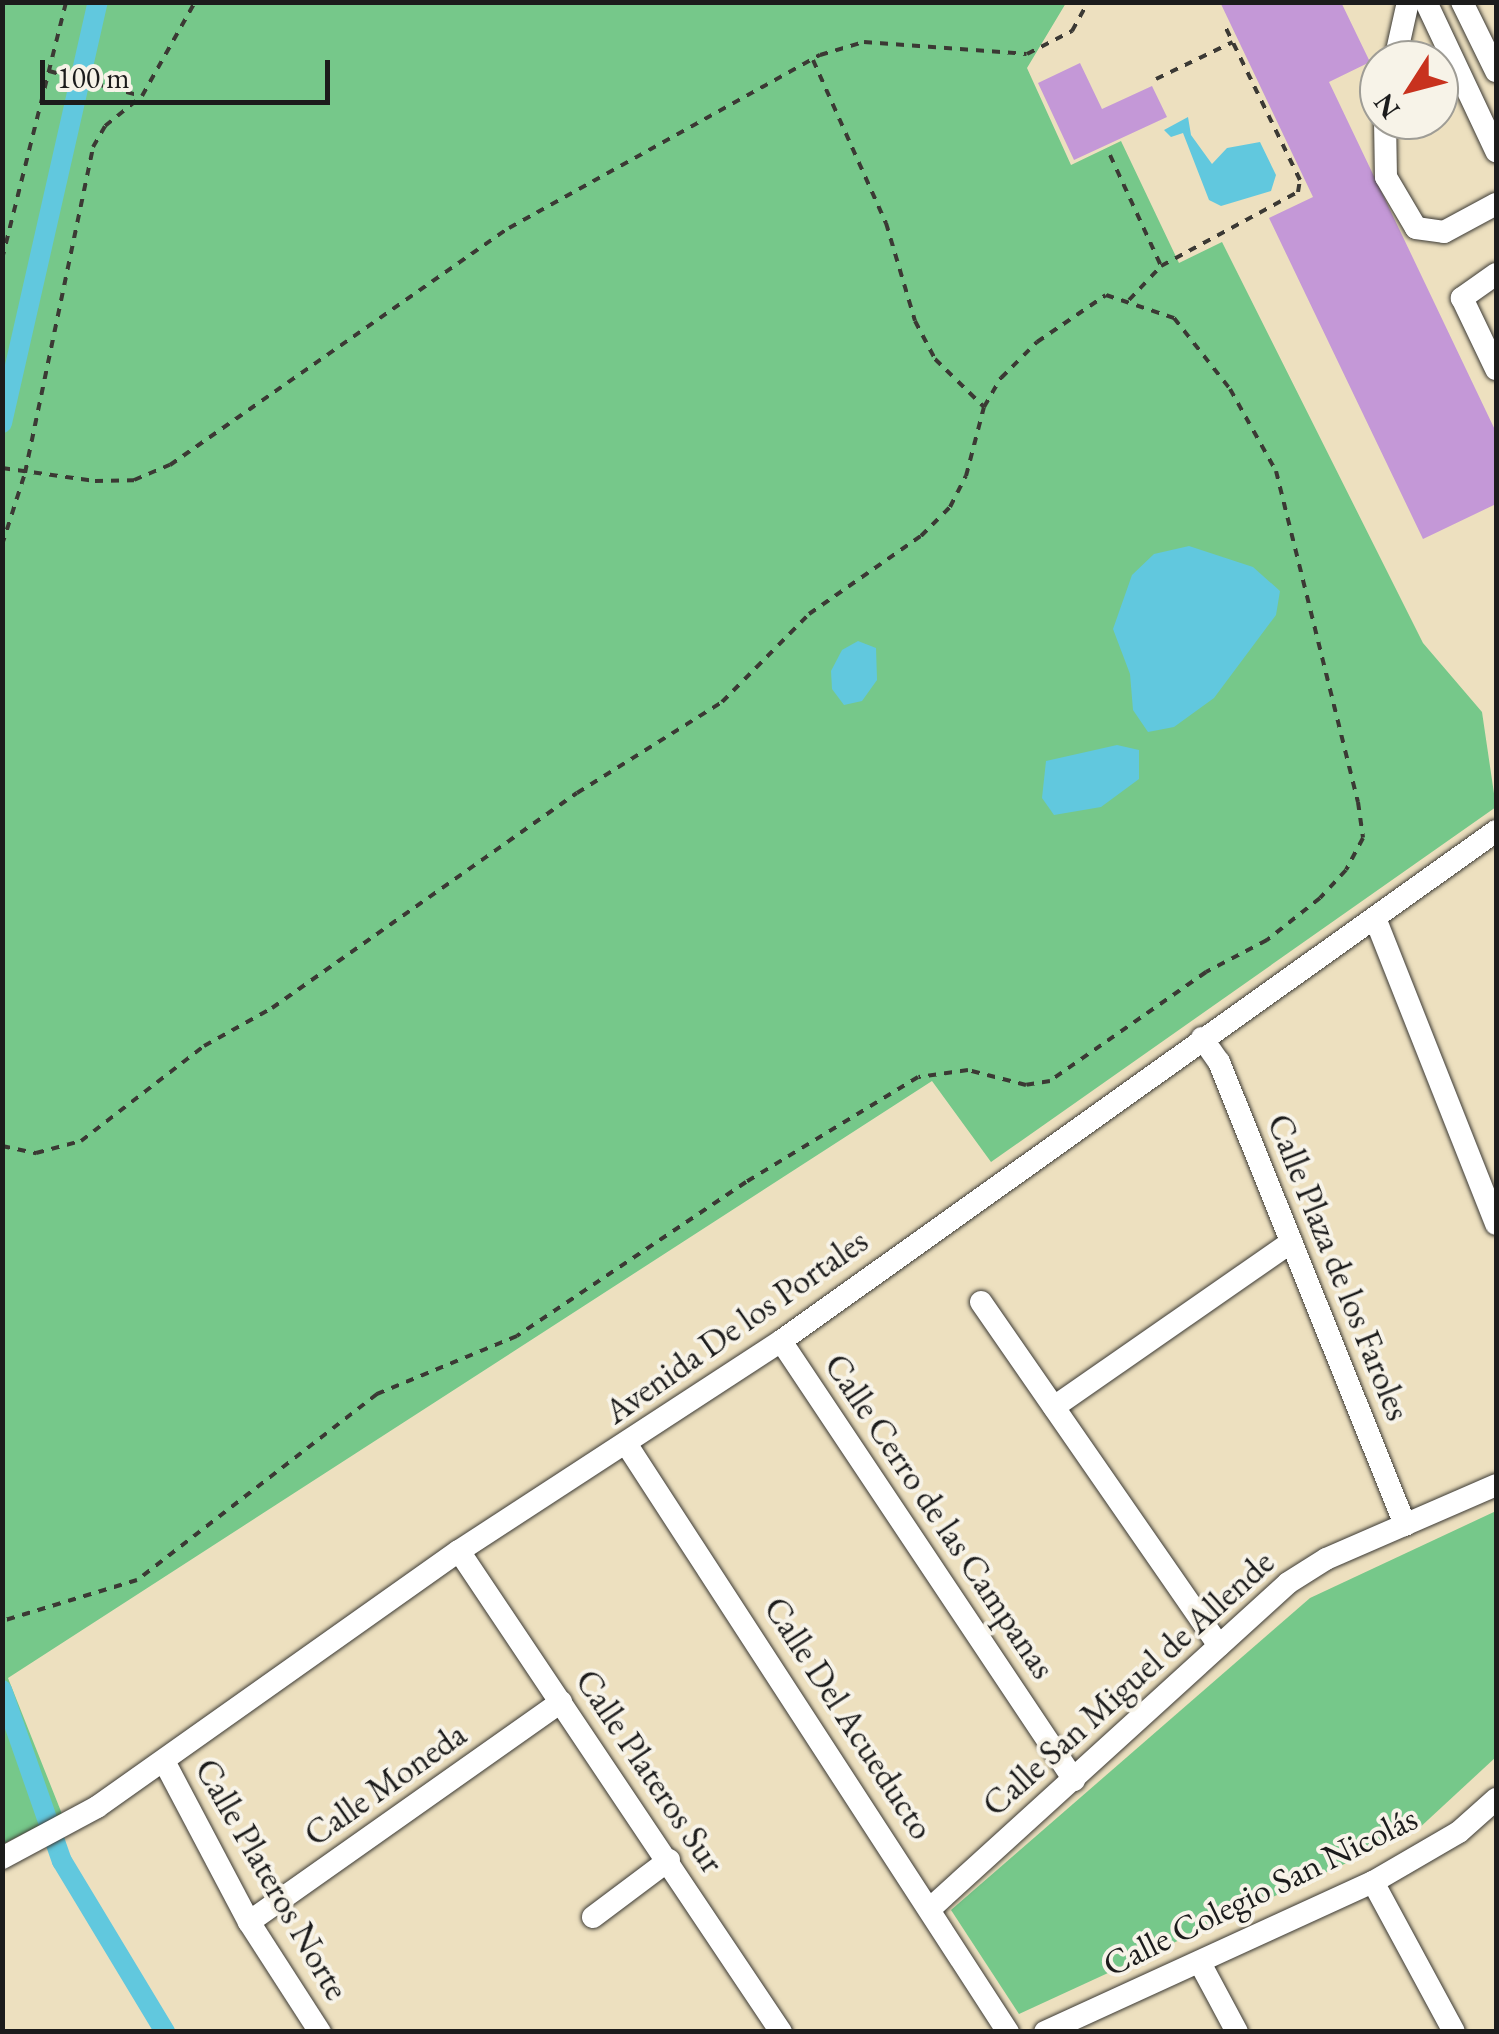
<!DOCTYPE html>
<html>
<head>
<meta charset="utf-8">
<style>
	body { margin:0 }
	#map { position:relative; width:1499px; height:2034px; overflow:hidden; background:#ede0bf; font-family:"EB Garamond",serif }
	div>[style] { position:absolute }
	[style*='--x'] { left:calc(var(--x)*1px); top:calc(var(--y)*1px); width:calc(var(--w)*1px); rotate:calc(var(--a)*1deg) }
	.green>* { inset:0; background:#76c88a }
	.water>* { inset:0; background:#61c8de }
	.canal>* { height:20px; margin:-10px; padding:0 10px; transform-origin:10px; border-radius:10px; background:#61c8de }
	.building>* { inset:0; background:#c498d7 }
	.path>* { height:4px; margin-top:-2px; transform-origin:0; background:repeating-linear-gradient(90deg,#3b3934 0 8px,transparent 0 16px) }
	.roads { filter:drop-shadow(0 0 2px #3b3934) drop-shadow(0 0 2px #3b3934) }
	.minor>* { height:22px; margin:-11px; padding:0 11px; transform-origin:11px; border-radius:11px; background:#fff }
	span { translate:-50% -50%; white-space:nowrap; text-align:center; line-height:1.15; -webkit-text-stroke:8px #f7f3e8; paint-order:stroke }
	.street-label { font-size:35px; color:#1c1c1c }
	.frame { position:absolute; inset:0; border:5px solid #1c1c1c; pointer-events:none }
	.north { position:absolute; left:1359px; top:40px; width:100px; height:100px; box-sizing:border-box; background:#f7f3e8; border:2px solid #9f9d96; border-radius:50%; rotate:234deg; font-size:28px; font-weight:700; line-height:40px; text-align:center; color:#1c1c1c }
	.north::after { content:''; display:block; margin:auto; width:35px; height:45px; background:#c8321e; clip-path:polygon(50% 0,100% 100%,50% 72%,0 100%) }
	.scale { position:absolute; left:40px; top:60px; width:290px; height:45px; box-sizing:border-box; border:5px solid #1c1c1c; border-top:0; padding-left:12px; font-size:30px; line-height:35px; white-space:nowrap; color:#1c1c1c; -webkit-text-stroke:8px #f7f3e8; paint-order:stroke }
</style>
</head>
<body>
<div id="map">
	<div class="green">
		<i style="clip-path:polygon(3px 3px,1066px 3px,1027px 68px,1071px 165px,1121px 141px,1179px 263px,1222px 242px,1423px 643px,1482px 712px,1496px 807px,991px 1162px,932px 1081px,8px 1678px,62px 1814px,3px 1844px)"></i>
		<i style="clip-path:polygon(1496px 1511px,1496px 1757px,1416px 1831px,1019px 2014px,951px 1910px,1310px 1598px)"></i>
	</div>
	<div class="water">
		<i style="clip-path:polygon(1188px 117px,1191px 135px,1212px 164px,1227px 148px,1260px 142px,1276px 175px,1271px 191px,1221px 206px,1209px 200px,1183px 133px,1171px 137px,1164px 130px)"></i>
		<i style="clip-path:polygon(1189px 546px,1253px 567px,1280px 591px,1276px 615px,1214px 698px,1174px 727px,1148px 732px,1133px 710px,1130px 674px,1113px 629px,1132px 575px,1154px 554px)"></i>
		<i style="clip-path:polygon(858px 641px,876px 648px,877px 680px,862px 701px,844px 705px,832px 689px,831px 671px,842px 650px)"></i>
		<i style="clip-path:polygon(1117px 745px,1139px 750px,1139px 779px,1101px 807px,1054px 815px,1042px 798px,1046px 761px)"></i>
	</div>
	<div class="canal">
		<i style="--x:2;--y:423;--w:432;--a:-77.2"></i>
		<i style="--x:2;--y:1690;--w:181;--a:70.7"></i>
		<i style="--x:62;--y:1861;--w:200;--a:58.9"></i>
	</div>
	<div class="building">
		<i style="clip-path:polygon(1220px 2px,1341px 2px,1370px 62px,1329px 82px,1496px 432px,1496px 504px,1423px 539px,1269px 218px,1313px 197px)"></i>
		<i style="clip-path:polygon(1080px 63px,1102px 109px,1152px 86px,1167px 117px,1074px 160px,1038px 83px)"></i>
	</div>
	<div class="path">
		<i style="--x:813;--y:60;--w:179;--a:65.9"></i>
		<i style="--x:886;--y:223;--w:102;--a:73.5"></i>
		<i style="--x:915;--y:321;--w:43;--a:62.2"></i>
		<i style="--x:935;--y:359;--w:69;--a:44.4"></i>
		<i style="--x:49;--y:71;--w:95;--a:15.2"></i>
		<i style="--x:1156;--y:79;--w:85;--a:-25.7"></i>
		<i style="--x:1110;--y:155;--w:122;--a:65.3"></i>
		<i style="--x:2;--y:259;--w:265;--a:-76"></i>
		<i style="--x:1129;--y:300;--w:47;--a:-46.7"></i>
		<i style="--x:1161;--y:266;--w:156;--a:-28.4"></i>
		<i style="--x:1298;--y:192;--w:12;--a:-81"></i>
		<i style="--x:1300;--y:180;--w:169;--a:-116"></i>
		<i style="--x:2;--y:468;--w:94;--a:8"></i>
		<i style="--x:95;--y:481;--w:39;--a:-1"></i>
		<i style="--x:134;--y:480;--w:39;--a:-23"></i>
		<i style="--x:170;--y:465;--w:414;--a:-35"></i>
		<i style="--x:509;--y:228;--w:356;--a:-29.1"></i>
		<i style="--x:820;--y:55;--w:46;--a:-16.5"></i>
		<i style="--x:864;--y:42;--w:163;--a:4.2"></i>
		<i style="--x:1027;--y:54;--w:51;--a:-27.1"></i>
		<i style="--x:1072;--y:31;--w:33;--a:-61"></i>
		<i style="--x:2;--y:545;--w:76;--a:-72.3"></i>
		<i style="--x:25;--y:473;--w:333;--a:-78.2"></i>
		<i style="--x:93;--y:147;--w:24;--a:-60"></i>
		<i style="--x:105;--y:126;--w:48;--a:-39"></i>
		<i style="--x:142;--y:96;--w:108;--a:-60.6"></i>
		<i style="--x:2;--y:1146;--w:35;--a:12"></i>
		<i style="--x:36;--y:1153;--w:47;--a:-14.9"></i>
		<i style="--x:81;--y:1141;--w:155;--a:-37.7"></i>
		<i style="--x:204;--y:1046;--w:78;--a:-29.2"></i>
		<i style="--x:272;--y:1008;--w:373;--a:-35.2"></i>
		<i style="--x:577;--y:793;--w:171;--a:-32.1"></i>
		<i style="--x:722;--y:702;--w:124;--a:-45.3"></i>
		<i style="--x:809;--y:614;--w:136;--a:-34.9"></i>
		<i style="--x:921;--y:536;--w:41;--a:-45"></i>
		<i style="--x:950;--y:507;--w:35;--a:-63"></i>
		<i style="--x:966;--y:476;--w:71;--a:-75.4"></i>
		<i style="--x:984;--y:407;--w:34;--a:-60"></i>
		<i style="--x:1001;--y:378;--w:51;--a:-45"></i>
		<i style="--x:1037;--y:342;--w:83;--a:-34.3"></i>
		<i style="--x:1106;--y:295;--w:72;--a:18.7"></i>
		<i style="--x:1174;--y:318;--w:90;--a:51.7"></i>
		<i style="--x:1230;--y:389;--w:94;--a:60.7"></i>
		<i style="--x:1276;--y:471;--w:341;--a:76.1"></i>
		<i style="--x:1358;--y:802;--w:36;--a:82"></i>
		<i style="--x:1363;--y:838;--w:36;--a:118"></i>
		<i style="--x:1346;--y:870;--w:38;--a:133"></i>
		<i style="--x:1320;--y:898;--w:68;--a:141.6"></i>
		<i style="--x:1267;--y:940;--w:69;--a:152.3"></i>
		<i style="--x:1206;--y:972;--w:190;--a:145.1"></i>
		<i style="--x:1050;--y:1081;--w:24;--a:171"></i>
		<i style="--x:1026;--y:1085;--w:60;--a:-165.5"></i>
		<i style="--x:968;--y:1070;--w:50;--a:172"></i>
		<i style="--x:918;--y:1077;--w:202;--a:148.6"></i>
		<i style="--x:746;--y:1182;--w:276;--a:146.1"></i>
		<i style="--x:517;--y:1336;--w:152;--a:157.5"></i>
		<i style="--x:377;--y:1394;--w:304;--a:142.2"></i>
		<i style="--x:137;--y:1580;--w:141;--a:163.1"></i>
	</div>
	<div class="roads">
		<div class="minor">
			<i style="--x:1426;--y:2;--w:165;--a:64.8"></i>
			<i style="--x:1462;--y:2;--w:77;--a:63.8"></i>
			<i style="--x:1395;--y:60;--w:59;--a:-77.4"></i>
			<i style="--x:1385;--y:120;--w:57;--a:89"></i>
			<i style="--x:1386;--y:177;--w:59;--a:59.5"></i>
			<i style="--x:1416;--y:228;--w:28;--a:8"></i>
			<i style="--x:1444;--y:232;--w:59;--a:-28.3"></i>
			<i style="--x:1496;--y:274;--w:42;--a:144.8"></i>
			<i style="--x:1462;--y:298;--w:79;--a:64.4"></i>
			<i style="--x:1375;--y:918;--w:329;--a:68.4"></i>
			<i style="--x:1202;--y:1038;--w:29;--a:55"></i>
			<i style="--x:1219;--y:1062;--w:499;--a:68.1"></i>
			<i style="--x:981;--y:1302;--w:418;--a:55.3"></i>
			<i style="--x:781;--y:1341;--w:528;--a:56.28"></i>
			<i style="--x:1054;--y:1407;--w:289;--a:-34.8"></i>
			<i style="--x:627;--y:1445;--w:700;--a:57.01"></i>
			<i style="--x:459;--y:1551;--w:579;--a:56.2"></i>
			<i style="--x:164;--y:1761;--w:182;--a:62.2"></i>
			<i style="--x:249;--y:1922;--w:131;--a:57.2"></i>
			<i style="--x:2;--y:1858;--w:108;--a:-28.2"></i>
			<i style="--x:97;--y:1807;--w:443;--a:-35.3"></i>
			<i style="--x:459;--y:1551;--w:384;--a:-33.1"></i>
			<i style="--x:781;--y:1341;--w:878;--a:-35.5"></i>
			<i style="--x:1373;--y:1882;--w:170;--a:61.6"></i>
			<i style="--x:932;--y:1907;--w:481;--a:-42.3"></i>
			<i style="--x:1288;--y:1583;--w:45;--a:-32.3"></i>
			<i style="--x:1326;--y:1559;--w:185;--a:-23.5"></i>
			<i style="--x:593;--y:1917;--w:95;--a:-36.9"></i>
			<i style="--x:249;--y:1922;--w:382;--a:-35.2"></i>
			<i style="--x:1200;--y:1963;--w:78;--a:61.8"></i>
			<i style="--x:1045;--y:2032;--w:361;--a:-24.6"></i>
			<i style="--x:1373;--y:1882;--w:99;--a:-30.2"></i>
			<i style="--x:1459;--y:1832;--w:50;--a:-41.7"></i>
		</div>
	</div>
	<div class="street-label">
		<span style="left:1339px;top:1267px;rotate:68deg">Calle Plaza de los Faroles</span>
		<span style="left:736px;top:1326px;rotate:-35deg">Avenida De los Portales</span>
		<span style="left:940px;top:1516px;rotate:56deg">Calle Cerro de las Campanas</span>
		<span style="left:1128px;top:1683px;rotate:-42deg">Calle San Miguel de Allende</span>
		<span style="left:849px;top:1718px;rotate:57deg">Calle Del Acueducto</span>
		<span style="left:650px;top:1771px;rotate:56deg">Calle Plateros Sur</span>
		<span style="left:385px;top:1784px;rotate:-35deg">Calle Moneda</span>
		<span style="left:272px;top:1879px;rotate:60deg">Calle Plateros Norte</span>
		<span style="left:1260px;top:1891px;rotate:-26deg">Calle Colegio San Nicolás</span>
	</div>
	<div class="frame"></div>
	<div class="north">N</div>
	<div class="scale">100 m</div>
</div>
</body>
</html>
